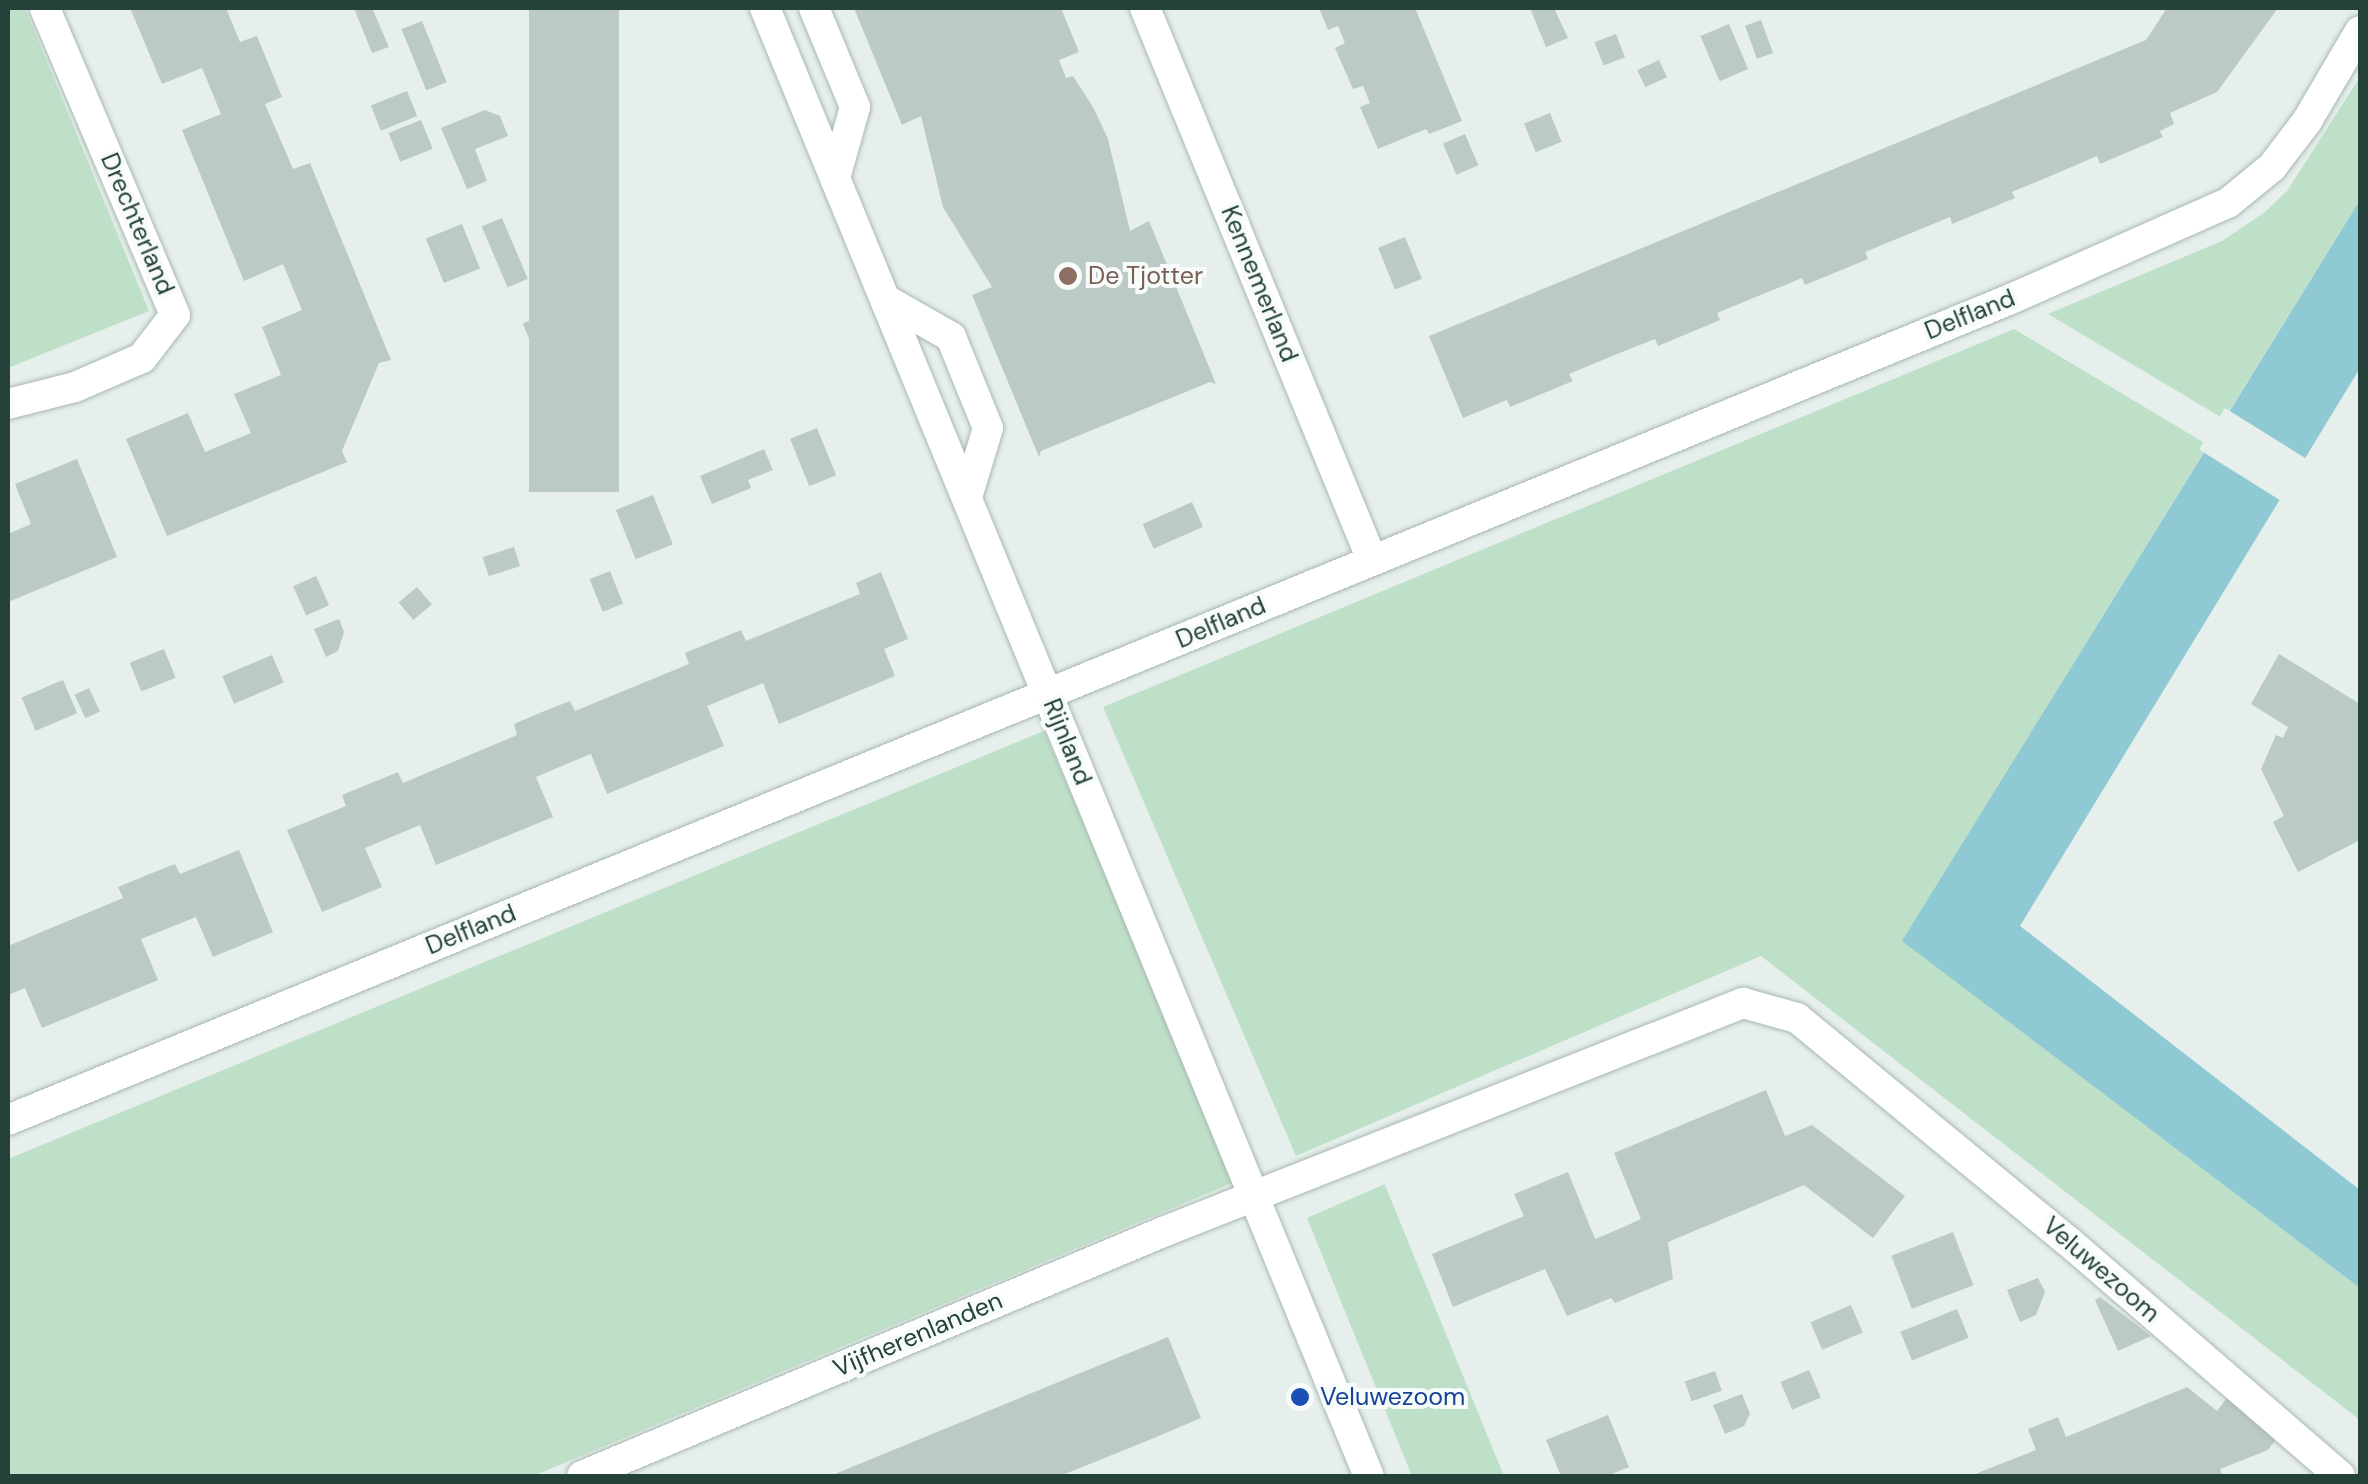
<!DOCTYPE html>
<html>
<head>
<meta charset="utf-8">
<style>
	body { margin:0 }
	#map { position:relative; width:2368px; height:1484px; overflow:hidden; background:#e6efeb; font-family:"DM Sans",sans-serif }
	div>[style] { position:absolute }
	[style*='--x'] { left:calc(var(--x)*1px); top:calc(var(--y)*1px); width:calc(var(--w)*1px); rotate:calc(var(--a)*1deg) }
	.green>* { inset:0; background:#bfe0c8 }
	.water>* { inset:0; background:#8ec9d4 }
	.pier>* { inset:0; background:#e6efeb; transform-origin:0 0 }
	.building>* { inset:0; background:#bbcac4; transform-origin:0 0 }
	.roads { filter:drop-shadow(0 0 2px #a8b8b2) drop-shadow(0 0 2px #a8b8b2) }
	.minor>* { height:30px; margin:-15px; padding:0 15px; transform-origin:15px; border-radius:15px; background:#fff }
	.dots>* { width:28px; height:28px; translate:-50% -50%; box-sizing:border-box; border:5px solid #f7fbf9; border-radius:50% }
	span { translate:-50% -50%; white-space:nowrap; text-align:center; line-height:1.15; -webkit-text-stroke:8px #f7fbf9; paint-order:stroke }
	.street-label { font-size:25px; color:#24423a }
	.education-label { font-size:25px; color:#785e54 }
	.left { translate:0 -50%; text-align:left }
	.transit-label { font-size:25px; color:#164399 }
	.frame { position:absolute; inset:0; border:10px solid #24423a; pointer-events:none }
</style>
</head>
<body>
<div id="map">
	<div class="green">
		<i style="clip-path:polygon(8px 8px,25px 8px,149px 311px,8px 368px)"></i>
		<i style="clip-path:polygon(2360px 77px,2360px 200px,2224px 419px,2048px 314px,2222px 241px,2265px 212px,2287px 191px)"></i>
		<i style="clip-path:polygon(2014px 329px,2208px 445px,1903px 941px,2360px 1288px,2360px 1420px,1761px 956px,1296px 1156px,1103px 707px)"></i>
		<i style="clip-path:polygon(1044px 731px,1237px 1181px,533px 1476px,8px 1476px,8px 1159px)"></i>
		<i style="clip-path:polygon(1385px 1184px,1385px 1185px,1504px 1476px,1412px 1476px,1307px 1218px)"></i>
	</div>
	<div class="water">
		<i style="clip-path:polygon(2360px 200px,2360px 368px,2020px 926px,2360px 1190px,2360px 1288px,1902px 941px)"></i>
	</div>
	<div class="pier">
		<i style="left:2225px;top:408px;width:99px;height:49px;rotate:32deg"></i>
	</div>
	<div class="building">
		<i style="clip-path:polygon(130px 8px,226px 8px,240px 42px,257px 36px,282px 97px,265px 104px,293px 169px,310px 163px,391px 360px,379px 363px,342px 451px,347px 462px,167px 536px,126px 439px,188px 413px,205px 452px,251px 433px,234px 394px,281px 375px,262px 327px,302px 310px,283px 264px,244px 281px,182px 130px,221px 114px,202px 68px,162px 84px)"></i>
		<i style="clip-path:polygon(354px 8px,372px 8px,389px 47px,372px 53px)"></i>
		<i style="left:529px;top:8px;width:90px;height:484px"></i>
		<i style="clip-path:polygon(854px 8px,1061px 8px,1079px 52px,1059px 60px,1066px 78px,1073px 76px,1093px 107px,1108px 139px,1130px 231px,1149px 221px,1216px 384px,1210px 382px,1041px 451px,1039px 457px,972px 295px,992px 287px,943px 207px,921px 116px,902px 125px)"></i>
		<i style="clip-path:polygon(1319px 8px,1415px 8px,1462px 121px,1429px 134px,1426px 129px,1378px 149px,1360px 107px,1370px 103px,1363px 86px,1353px 89px,1335px 48px,1345px 43px,1338px 26px,1328px 30px)"></i>
		<i style="clip-path:polygon(1530px 8px,1554px 8px,1568px 38px,1546px 47px)"></i>
		<i style="clip-path:polygon(2167px 8px,2278px 8px,2217px 92px,2170px 113px,2174px 124px,2160px 131px,2163px 137px,2100px 164px,2097px 156px,2055px 174px,2012px 192px,2015px 198px,1952px 224px,1950px 217px,1865px 252px,1868px 259px,1805px 285px,1802px 278px,1717px 313px,1720px 320px,1658px 346px,1655px 339px,1612px 356px,1569px 374px,1573px 381px,1510px 407px,1507px 400px,1463px 418px,1429px 336px,2146px 40px)"></i>
		<i style="left:1761px;top:20px;width:35px;height:17px;rotate:70deg"></i>
		<i style="left:422px;top:21px;width:66px;height:22px;rotate:68deg"></i>
		<i style="left:1729px;top:24px;width:49px;height:31px;rotate:67deg"></i>
		<i style="left:1616px;top:34px;width:25px;height:23px;rotate:69deg"></i>
		<i style="left:1659px;top:60px;width:19px;height:24px;rotate:65deg"></i>
		<i style="left:407px;top:91px;width:27px;height:39px;rotate:68deg"></i>
		<i style="clip-path:polygon(485px 110px,500px 116px,508px 136px,475px 149px,487px 181px,467px 189px,441px 128px)"></i>
		<i style="left:1550px;top:113px;width:31px;height:28px;rotate:68deg"></i>
		<i style="left:421px;top:120px;width:31px;height:35px;rotate:68deg"></i>
		<i style="left:1465px;top:134px;width:34px;height:24px;rotate:67deg"></i>
		<i style="left:502px;top:218px;width:66px;height:22px;rotate:67deg"></i>
		<i style="left:462px;top:224px;width:48px;height:39px;rotate:68deg"></i>
		<i style="left:1405px;top:237px;width:45px;height:29px;rotate:68deg"></i>
		<i style="left:543px;top:315px;width:67px;height:22px;rotate:67deg"></i>
		<i style="left:584px;top:414px;width:67px;height:22px;rotate:68deg"></i>
		<i style="left:817px;top:428px;width:51px;height:29px;rotate:68deg"></i>
		<i style="clip-path:polygon(764px 449px,773px 470px,748px 480px,751px 488px,712px 504px,700px 476px)"></i>
		<i style="clip-path:polygon(77px 459px,117px 557px,8px 602px,8px 534px,31px 524px,15px 484px)"></i>
		<i style="left:653px;top:495px;width:53px;height:40px;rotate:68deg"></i>
		<i style="left:1192px;top:502px;width:27px;height:54px;rotate:66deg"></i>
		<i style="left:514px;top:547px;width:20px;height:33px;rotate:72deg"></i>
		<i style="left:610px;top:571px;width:35px;height:22px;rotate:68deg"></i>
		<i style="clip-path:polygon(881px 572px,908px 639px,884px 649px,895px 676px,779px 724px,763px 683px,707px 706px,724px 746px,607px 794px,591px 754px,564px 765px,536px 777px,553px 817px,436px 865px,420px 825px,365px 848px,382px 887px,322px 912px,287px 830px,346px 806px,342px 795px,398px 772px,403px 783px,517px 735px,514px 724px,542px 712px,570px 701px,575px 711px,689px 664px,685px 653px,741px 630px,746px 641px,860px 594px,856px 583px)"></i>
		<i style="left:316px;top:576px;width:32px;height:25px;rotate:66deg"></i>
		<i style="left:417px;top:587px;width:23px;height:24px;rotate:50deg"></i>
		<i style="clip-path:polygon(339px 619px,344px 632px,338px 651px,326px 657px,314px 629px)"></i>
		<i style="left:164px;top:649px;width:31px;height:37px;rotate:68deg"></i>
		<i style="clip-path:polygon(2279px 654px,2360px 704px,2360px 840px,2298px 872px,2273px 822px,2284px 816px,2261px 769px,2276px 735px,2283px 738px,2288px 727px,2251px 704px)"></i>
		<i style="left:272px;top:655px;width:30px;height:54px;rotate:67deg"></i>
		<i style="left:63px;top:680px;width:36px;height:45px;rotate:67deg"></i>
		<i style="left:89px;top:688px;width:26px;height:16px;rotate:65deg"></i>
		<i style="clip-path:polygon(239px 850px,273px 932px,213px 957px,196px 917px,141px 939px,158px 980px,42px 1028px,25px 988px,8px 995px,8px 946px,123px 898px,118px 887px,147px 875px,175px 864px,180px 874px)"></i>
		<i style="clip-path:polygon(1766px 1090px,1785px 1136px,1812px 1125px,1905px 1196px,1873px 1238px,1804px 1185px,1668px 1242px,1673px 1279px,1615px 1303px,1611px 1298px,1567px 1316px,1545px 1269px,1453px 1307px,1432px 1254px,1524px 1216px,1514px 1194px,1568px 1172px,1595px 1239px,1619px 1229px,1641px 1219px,1614px 1153px)"></i>
		<i style="left:1953px;top:1232px;width:57px;height:66px;rotate:69deg"></i>
		<i style="clip-path:polygon(2038px 1278px,2045px 1292px,2036px 1315px,2020px 1322px,2007px 1290px)"></i>
		<i style="clip-path:polygon(2100px 1297px,2151px 1336px,2118px 1351px,2095px 1300px)"></i>
		<i style="left:1851px;top:1305px;width:30px;height:44px;rotate:67deg"></i>
		<i style="left:1957px;top:1309px;width:31px;height:61px;rotate:68deg"></i>
		<i style="clip-path:polygon(1168px 1337px,1201px 1418px,1154px 1438px,1060px 1476px,830px 1476px)"></i>
		<i style="left:1809px;top:1370px;width:30px;height:31px;rotate:67deg"></i>
		<i style="left:1715px;top:1371px;width:21px;height:32px;rotate:71deg"></i>
		<i style="clip-path:polygon(2187px 1387px,2217px 1411px,2229px 1395px,2280px 1434px,2268px 1450px,2220px 1469px,2222px 1474px,2217px 1476px,1970px 1476px,2036px 1450px,2028px 1429px,2058px 1417px,2066px 1437px)"></i>
		<i style="clip-path:polygon(1742px 1394px,1750px 1414px,1744px 1426px,1725px 1434px,1713px 1405px)"></i>
		<i style="clip-path:polygon(1608px 1415px,1629px 1467px,1607px 1476px,1561px 1476px,1546px 1440px)"></i>
	</div>
	<div class="roads">
		<div class="minor">
			<i style="--x:765;--y:8;--w:1587;--a:67.64"></i>
			<i style="--x:814;--y:8;--w:107;--a:67.5"></i>
			<i style="--x:855;--y:107;--w:74;--a:105.7"></i>
			<i style="--x:1145;--y:8;--w:597;--a:67.65"></i>
			<i style="--x:886;--y:300;--w:75;--a:29.6"></i>
			<i style="--x:951;--y:337;--w:98;--a:67.9"></i>
			<i style="--x:988;--y:428;--w:72;--a:106.9"></i>
			<i style="--x:8;--y:404;--w:69;--a:-14.2"></i>
			<i style="--x:75;--y:387;--w:73;--a:-23.4"></i>
			<i style="--x:142;--y:358;--w:54;--a:-52.5"></i>
			<i style="--x:175;--y:315;--w:333;--a:-113"></i>
			<i style="--x:8;--y:1120;--w:2165;--a:-22.29"></i>
			<i style="--x:2011;--y:299;--w:237;--a:-23.9"></i>
			<i style="--x:2228;--y:203;--w:57;--a:-39.3"></i>
			<i style="--x:2272;--y:167;--w:58;--a:-52.7"></i>
			<i style="--x:2307;--y:121;--w:104;--a:-59.5"></i>
			<i style="--x:582;--y:1476;--w:630;--a:-22.78"></i>
			<i style="--x:1163;--y:1232;--w:624;--a:-21.55"></i>
			<i style="--x:1743;--y:1003;--w:56;--a:15.5"></i>
			<i style="--x:1797;--y:1018;--w:352;--a:39.5"></i>
			<i style="--x:2069;--y:1242;--w:358;--a:40.8"></i>
		</div>
	</div>
	<div class="dots">
		<i style="left:1068px;top:276px;background:#8d6e63"></i>
		<i style="left:1300px;top:1397px;background:#1a4fb4"></i>
	</div>
	<div class="street-label">
		<span style="left:137px;top:224px;rotate:67deg">Drechterland</span>
		<span style="left:1259px;top:284px;rotate:68deg">Kennemerland</span>
		<span style="left:1970px;top:315px;rotate:-22deg">Delfland</span>
		<span style="left:1221px;top:623px;rotate:-23deg">Delfland</span>
		<span style="left:1067px;top:742px;rotate:68deg">Rijnland</span>
		<span style="left:471px;top:930px;rotate:-22deg">Delfland</span>
		<span style="left:2101px;top:1270px;rotate:41deg">Veluwezoom</span>
		<span style="left:918px;top:1335px;rotate:-23deg">Vijfherenlanden</span>
	</div>
	<div class="education-label">
		<span class="left" style="left:1088px;top:276px">De Tjotter</span>
	</div>
	<div class="transit-label">
		<span class="left" style="left:1320px;top:1397px">Veluwezoom</span>
	</div>
	<div class="frame"></div>
</div>
</body>
</html>
